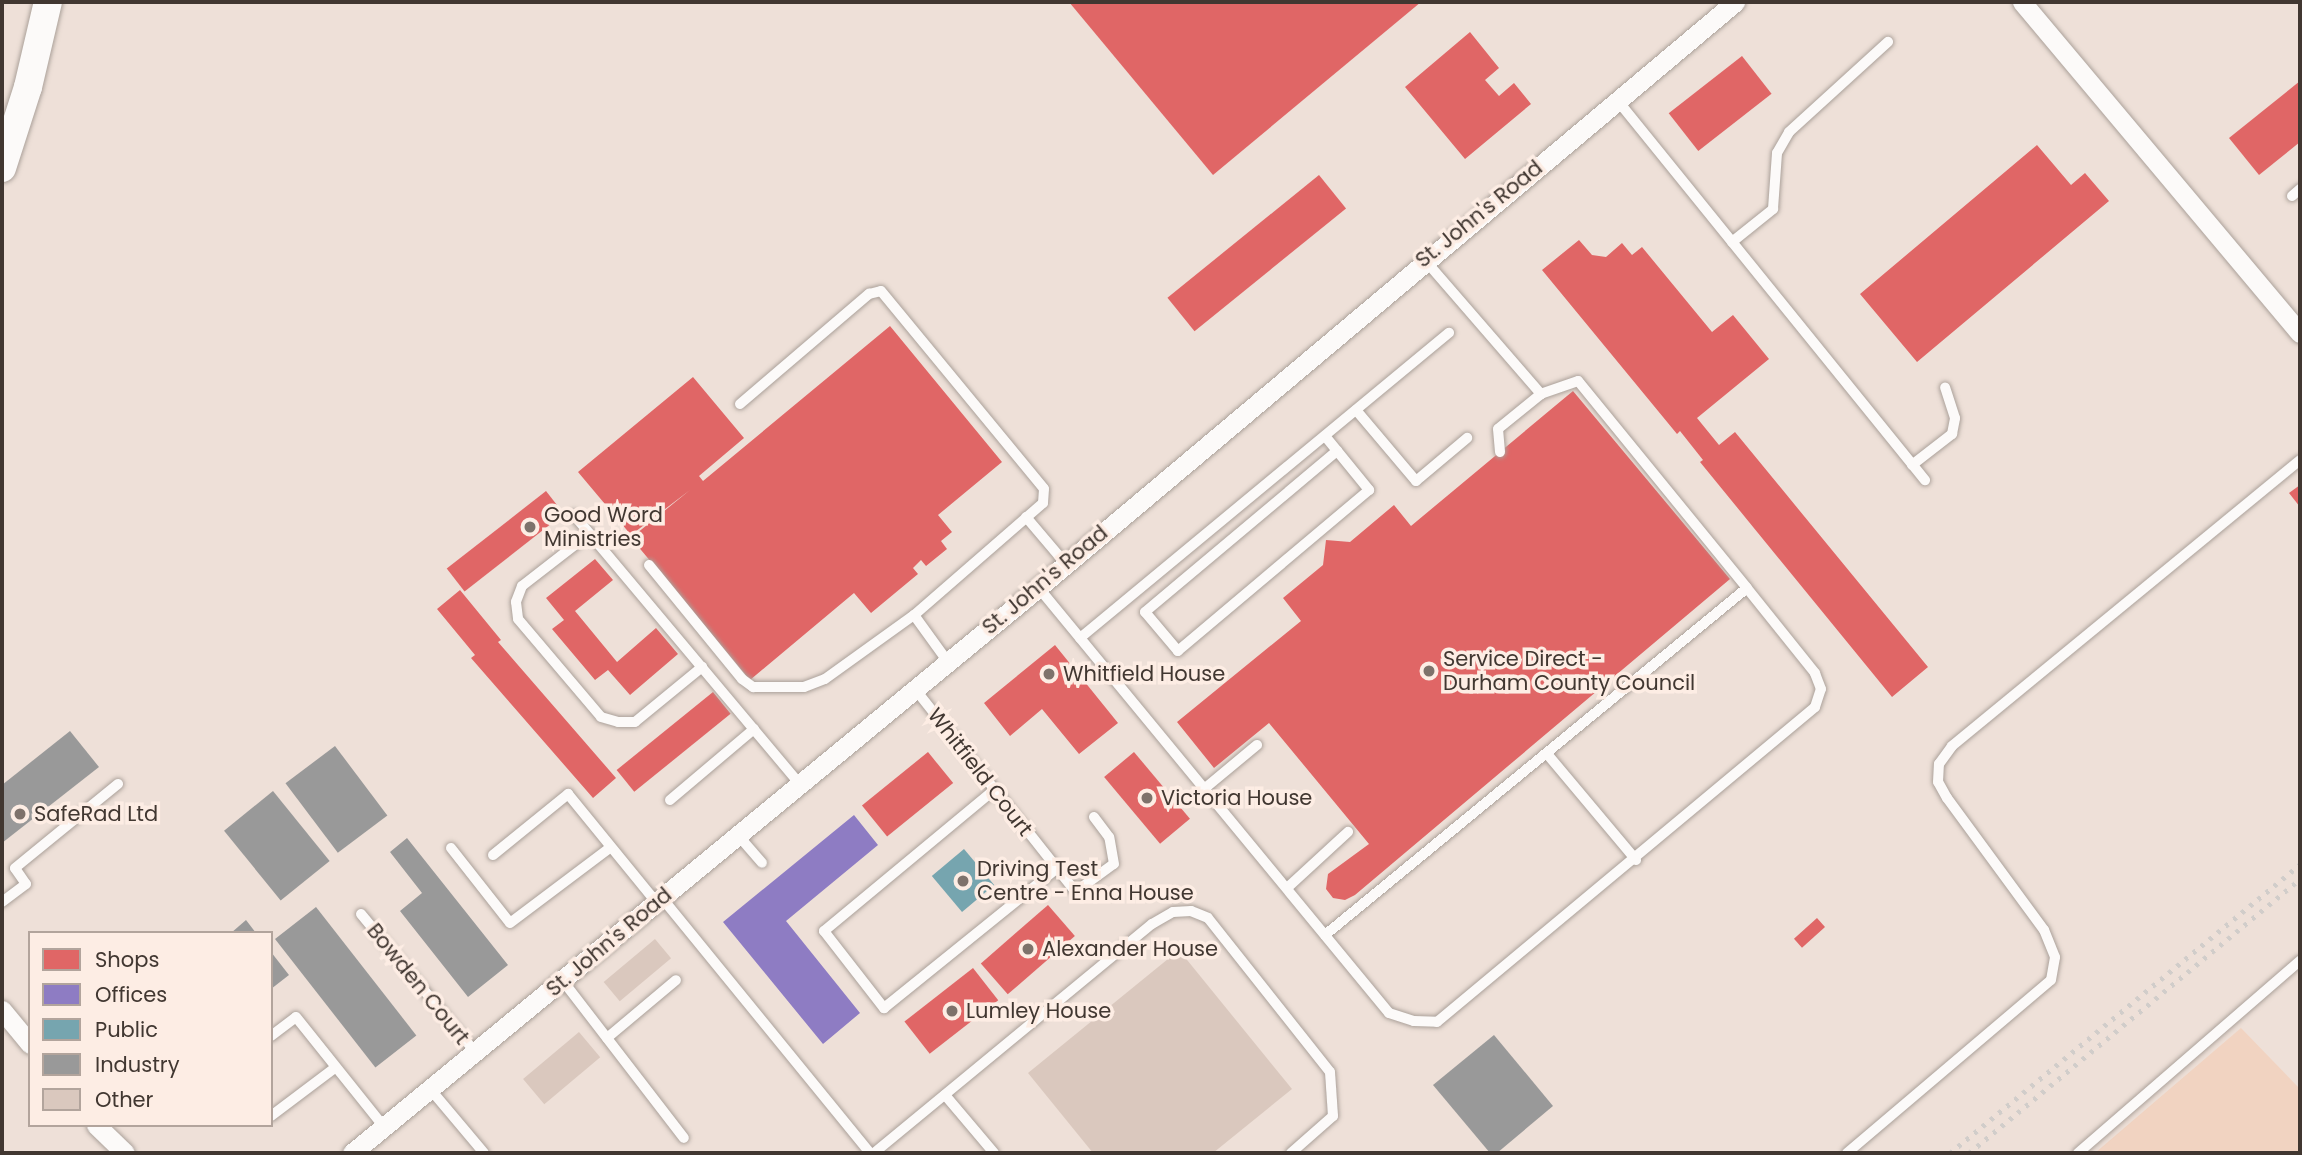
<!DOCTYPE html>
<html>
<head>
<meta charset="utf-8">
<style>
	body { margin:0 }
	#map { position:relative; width:2302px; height:1155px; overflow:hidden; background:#eee0d8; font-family:Poppins,sans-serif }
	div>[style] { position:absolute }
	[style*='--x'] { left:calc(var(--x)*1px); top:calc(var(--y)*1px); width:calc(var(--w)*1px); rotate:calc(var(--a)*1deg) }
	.green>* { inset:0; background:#f1d3c1 }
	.shops>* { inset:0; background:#e06666; transform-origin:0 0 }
	.offices>* { inset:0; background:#8e7cc3 }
	.public>* { inset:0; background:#76a5af; transform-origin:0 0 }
	.industry>* { inset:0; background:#999; transform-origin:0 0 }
	.building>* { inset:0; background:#dac8be; transform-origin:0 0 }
	.roads { filter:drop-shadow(0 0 2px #aba19a) drop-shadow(0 0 2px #aba19a) }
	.lane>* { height:10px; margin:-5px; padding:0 5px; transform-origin:5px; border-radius:5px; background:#fcfaf9 }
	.street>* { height:19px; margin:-9.5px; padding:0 9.5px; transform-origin:9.5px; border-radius:9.5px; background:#fcfaf9 }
	.secondary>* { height:28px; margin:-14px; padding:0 14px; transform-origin:14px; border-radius:14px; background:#fcfaf9 }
	.rail>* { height:5px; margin-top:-2.5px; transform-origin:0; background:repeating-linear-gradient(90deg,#d1cdca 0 3.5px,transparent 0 10.5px) }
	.dots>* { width:19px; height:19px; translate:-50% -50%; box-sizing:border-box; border:4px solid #fdede4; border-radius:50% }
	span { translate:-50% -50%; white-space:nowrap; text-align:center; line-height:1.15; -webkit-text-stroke:7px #fdede4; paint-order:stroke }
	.street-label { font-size:21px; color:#413731 }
	.poi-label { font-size:21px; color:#413731 }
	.left { translate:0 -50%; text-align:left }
	.frame { position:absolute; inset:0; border:4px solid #413731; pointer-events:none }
	.legend { position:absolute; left:28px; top:931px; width:245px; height:196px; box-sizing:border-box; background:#fdede4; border:2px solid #b2a49c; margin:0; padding:9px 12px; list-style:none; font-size:21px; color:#413731 }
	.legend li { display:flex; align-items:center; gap:14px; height:35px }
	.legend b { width:35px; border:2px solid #b2a49c }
</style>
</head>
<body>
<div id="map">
	<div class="green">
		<i style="clip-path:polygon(2241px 1028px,2300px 1089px,2300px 1153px,2095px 1153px)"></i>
	</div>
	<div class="shops">
		<i style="clip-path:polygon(1069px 2px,1421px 2px,1213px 175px)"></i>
		<i style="clip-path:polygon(1470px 32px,1499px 68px,1485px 80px,1499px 96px,1514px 83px,1531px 104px,1465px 159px,1405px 87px)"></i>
		<i style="left:1742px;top:56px;width:48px;height:93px;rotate:52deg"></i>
		<i style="clip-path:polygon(2300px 81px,2300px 142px,2259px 175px,2229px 138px)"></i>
		<i style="clip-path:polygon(2037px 145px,2071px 185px,2085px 173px,2109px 201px,1917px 362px,1860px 294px)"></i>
		<i style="left:1319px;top:175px;width:43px;height:195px;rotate:51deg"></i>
		<i style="clip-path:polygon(1579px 240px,1592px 255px,1606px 257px,1622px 243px,1632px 255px,1642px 247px,1712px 332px,1733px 315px,1769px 359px,1697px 418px,1719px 445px,1735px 432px,1928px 667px,1892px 697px,1700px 462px,1703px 460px,1680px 431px,1677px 434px,1542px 270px)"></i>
		<i style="clip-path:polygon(890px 326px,1002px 462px,938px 515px,952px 532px,941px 541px,947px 549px,926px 566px,921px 560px,913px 568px,918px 574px,871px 613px,854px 593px,750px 680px,631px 538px,690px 490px,631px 535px,578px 472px,693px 377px,744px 438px,699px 476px,703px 481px)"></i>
		<i style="clip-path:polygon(1573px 391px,1730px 579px,1355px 895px,1345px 900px,1333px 898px,1326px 889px,1328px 874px,1369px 844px,1269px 723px,1214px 768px,1177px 722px,1301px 621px,1283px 598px,1323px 565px,1326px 540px,1350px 542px,1394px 505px,1411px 526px)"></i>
		<i style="clip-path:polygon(2300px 485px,2300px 507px,2289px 493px)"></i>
		<i style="left:546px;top:491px;width:29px;height:126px;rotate:52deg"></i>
		<i style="clip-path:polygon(595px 559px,613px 580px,575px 611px,617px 662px,656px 628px,678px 654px,630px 695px,608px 670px,595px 680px,552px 629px,564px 620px,546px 598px)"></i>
		<i style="clip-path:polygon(460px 590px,501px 640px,498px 642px,616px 778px,593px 798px,471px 658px,475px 655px,437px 609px)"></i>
		<i style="clip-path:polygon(1055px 645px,1118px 723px,1079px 754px,1042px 709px,1010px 736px,984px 703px)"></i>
		<i style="left:713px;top:692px;width:28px;height:124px;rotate:51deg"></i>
		<i style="left:928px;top:752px;width:40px;height:85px;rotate:51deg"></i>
		<i style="left:1134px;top:752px;width:87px;height:39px;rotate:50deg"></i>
		<i style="left:1048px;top:905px;width:41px;height:89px;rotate:49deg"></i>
		<i style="left:1817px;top:918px;width:12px;height:31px;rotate:48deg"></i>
		<i style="left:973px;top:968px;width:41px;height:87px;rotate:52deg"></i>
	</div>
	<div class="offices">
		<i style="clip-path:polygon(854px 815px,878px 845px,786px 921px,860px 1013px,823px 1044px,723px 922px)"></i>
	</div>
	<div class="public">
		<i style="left:964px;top:849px;width:47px;height:42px;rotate:50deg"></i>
	</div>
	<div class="industry">
		<i style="clip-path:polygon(70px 731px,99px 767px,2px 843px,2px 785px)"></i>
		<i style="left:335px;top:746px;width:87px;height:62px;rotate:53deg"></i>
		<i style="left:273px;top:791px;width:90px;height:63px;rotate:51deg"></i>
		<i style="clip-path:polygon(407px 838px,508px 965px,468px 997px,400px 911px,422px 893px,390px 852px)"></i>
		<i style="left:316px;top:907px;width:163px;height:52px;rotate:52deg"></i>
		<i style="clip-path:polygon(246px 920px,256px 933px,231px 933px)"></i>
		<i style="clip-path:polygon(271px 952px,289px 975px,271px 989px)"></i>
		<i style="clip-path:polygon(1494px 1035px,1553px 1106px,1497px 1153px,1490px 1153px,1433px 1085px)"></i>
	</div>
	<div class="building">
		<i style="left:655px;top:939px;width:25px;height:67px;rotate:50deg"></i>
		<i style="clip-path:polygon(1179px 950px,1292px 1089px,1213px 1153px,1093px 1153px,1028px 1073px)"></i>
		<i style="left:579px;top:1032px;width:33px;height:73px;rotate:50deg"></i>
	</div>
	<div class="roads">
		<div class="lane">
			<i style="--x:1618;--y:101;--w:488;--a:51"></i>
			<i style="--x:2292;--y:196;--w:11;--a:-41"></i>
			<i style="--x:1732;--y:242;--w:53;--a:-38.8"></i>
			<i style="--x:1773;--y:209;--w:56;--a:-85.9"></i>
			<i style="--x:1777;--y:153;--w:24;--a:-60"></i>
			<i style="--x:1789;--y:132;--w:134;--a:-42.3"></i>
			<i style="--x:1424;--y:259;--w:179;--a:49.1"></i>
			<i style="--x:1541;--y:394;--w:55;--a:140.9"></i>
			<i style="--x:1498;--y:429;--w:23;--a:85"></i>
			<i style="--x:740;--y:404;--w:170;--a:-40.5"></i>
			<i style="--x:869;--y:294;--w:12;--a:-14"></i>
			<i style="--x:881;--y:291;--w:256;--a:50.5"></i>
			<i style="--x:1044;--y:489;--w:14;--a:94"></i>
			<i style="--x:1043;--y:503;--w:171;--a:139"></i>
			<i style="--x:1356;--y:410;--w:93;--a:49.8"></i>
			<i style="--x:1416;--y:481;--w:67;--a:-40.1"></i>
			<i style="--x:1325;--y:436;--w:70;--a:50.8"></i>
			<i style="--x:1369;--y:490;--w:250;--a:139.9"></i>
			<i style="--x:1178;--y:651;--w:51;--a:-130.2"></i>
			<i style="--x:1145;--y:612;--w:251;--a:-40"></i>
			<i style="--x:1912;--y:465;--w:51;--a:-37.8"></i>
			<i style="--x:1952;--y:434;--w:16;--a:-79"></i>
			<i style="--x:1955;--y:418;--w:32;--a:-108"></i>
			<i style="--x:574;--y:515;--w:349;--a:50"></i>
			<i style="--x:1026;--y:517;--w:60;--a:49.7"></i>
			<i style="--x:589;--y:534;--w:85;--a:142.2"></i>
			<i style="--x:522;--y:586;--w:17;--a:111"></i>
			<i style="--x:516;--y:602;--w:17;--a:83"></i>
			<i style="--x:518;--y:619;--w:128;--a:49.7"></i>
			<i style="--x:601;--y:717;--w:18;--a:16"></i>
			<i style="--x:618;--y:722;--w:17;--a:0"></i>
			<i style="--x:635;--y:722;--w:87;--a:-39.4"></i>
			<i style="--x:649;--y:565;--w:147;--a:50.8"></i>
			<i style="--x:742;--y:679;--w:14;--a:36"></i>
			<i style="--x:753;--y:687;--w:51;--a:0"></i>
			<i style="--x:804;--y:687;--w:22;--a:-21"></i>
			<i style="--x:825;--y:679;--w:110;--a:-35.7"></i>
			<i style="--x:914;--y:615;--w:58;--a:54.1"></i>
			<i style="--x:1038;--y:587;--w:552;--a:50.51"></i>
			<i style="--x:1389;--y:1013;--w:26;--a:18"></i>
			<i style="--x:1414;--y:1021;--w:23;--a:2"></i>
			<i style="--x:1437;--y:1022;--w:492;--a:-39.8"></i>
			<i style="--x:1815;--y:707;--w:19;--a:-72"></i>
			<i style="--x:1821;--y:689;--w:17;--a:-111"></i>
			<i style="--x:1815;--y:673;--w:109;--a:-128.7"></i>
			<i style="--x:1747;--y:588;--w:267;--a:-129.2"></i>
			<i style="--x:1578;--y:381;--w:39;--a:161"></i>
			<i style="--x:1080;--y:638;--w:479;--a:-39.6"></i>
			<i style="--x:915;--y:689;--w:254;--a:51.6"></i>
			<i style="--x:1073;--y:888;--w:9;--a:-6"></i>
			<i style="--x:1082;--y:887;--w:39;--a:-36"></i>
			<i style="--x:1114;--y:864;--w:27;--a:-100"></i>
			<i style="--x:1109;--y:837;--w:25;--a:-127"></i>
			<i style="--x:1548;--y:755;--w:137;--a:50"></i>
			<i style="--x:1204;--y:789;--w:69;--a:-39.7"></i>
			<i style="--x:994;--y:790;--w:221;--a:140.3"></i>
			<i style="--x:824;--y:931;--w:98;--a:52.1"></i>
			<i style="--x:884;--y:1008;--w:221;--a:-38.9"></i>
			<i style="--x:670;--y:800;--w:110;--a:-40.2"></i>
			<i style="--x:737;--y:834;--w:38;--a:49"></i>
			<i style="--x:451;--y:848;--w:95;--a:51.8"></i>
			<i style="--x:510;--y:923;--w:126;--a:-37"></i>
			<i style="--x:493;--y:855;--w:97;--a:-39.1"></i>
			<i style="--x:568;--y:794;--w:141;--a:50.8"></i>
			<i style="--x:1287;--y:888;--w:83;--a:-42.6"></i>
			<i style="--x:662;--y:898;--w:329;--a:50.8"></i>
			<i style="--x:2;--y:902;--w:30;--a:-37"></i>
			<i style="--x:26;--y:884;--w:19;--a:-125"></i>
			<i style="--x:15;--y:868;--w:133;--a:-39.2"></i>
			<i style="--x:361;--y:914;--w:179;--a:50.4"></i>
			<i style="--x:1325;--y:935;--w:546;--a:-39.43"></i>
			<i style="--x:563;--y:981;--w:198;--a:52.4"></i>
			<i style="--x:271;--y:1036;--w:31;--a:-37"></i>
			<i style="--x:296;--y:1017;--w:141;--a:51.3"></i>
			<i style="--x:607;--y:1038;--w:90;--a:-40"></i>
			<i style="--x:431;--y:1090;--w:82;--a:49.9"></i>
			<i style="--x:945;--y:1095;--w:76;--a:49.8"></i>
			<i style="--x:271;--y:1116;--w:81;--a:-37"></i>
			<i style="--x:874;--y:1153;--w:360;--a:-39.5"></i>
			<i style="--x:1152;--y:924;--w:24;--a:-30"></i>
			<i style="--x:1173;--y:912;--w:18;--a:-3"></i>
			<i style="--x:1191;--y:911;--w:18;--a:22"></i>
			<i style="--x:1208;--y:918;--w:196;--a:51.6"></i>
			<i style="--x:1330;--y:1072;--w:44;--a:86.1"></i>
			<i style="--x:1333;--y:1116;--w:56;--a:138.6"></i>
			<i style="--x:1847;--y:1153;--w:267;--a:-40.3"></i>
			<i style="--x:2051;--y:980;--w:23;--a:-80"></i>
			<i style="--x:2055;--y:957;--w:29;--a:-112"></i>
			<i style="--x:2044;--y:930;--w:164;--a:-126.3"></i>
			<i style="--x:1947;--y:798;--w:18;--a:-119"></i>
			<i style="--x:1938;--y:782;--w:18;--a:-87"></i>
			<i style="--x:1939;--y:764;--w:22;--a:-54"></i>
			<i style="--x:1952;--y:746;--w:450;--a:-39.4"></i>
			<i style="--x:2078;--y:1153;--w:294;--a:-40.9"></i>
		</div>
		<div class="street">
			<i style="--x:2022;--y:2;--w:432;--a:50"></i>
			<i style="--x:2;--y:1010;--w:44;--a:50.5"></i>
			<i style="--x:96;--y:1125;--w:40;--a:44"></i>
			<i style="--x:352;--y:1153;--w:875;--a:-39.48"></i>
			<i style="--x:1027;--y:597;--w:925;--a:-40.04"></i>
		</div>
		<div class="secondary">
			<i style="--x:2;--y:168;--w:85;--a:-72.2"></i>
			<i style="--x:28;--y:87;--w:87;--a:-76.8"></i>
		</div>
	</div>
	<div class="rail">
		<i style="--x:1950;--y:1153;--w:454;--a:-39.5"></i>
		<i style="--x:1969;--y:1153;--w:430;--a:-39.6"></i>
	</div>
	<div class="dots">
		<i style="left:530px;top:527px;background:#7e726b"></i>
		<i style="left:1429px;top:671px;background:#7e726b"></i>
		<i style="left:1049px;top:674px;background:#7e726b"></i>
		<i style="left:1147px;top:798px;background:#7e726b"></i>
		<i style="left:20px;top:814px;background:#7e726b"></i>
		<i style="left:963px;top:881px;background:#7e726b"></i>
		<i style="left:1028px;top:949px;background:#7e726b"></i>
		<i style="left:952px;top:1011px;background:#7e726b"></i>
	</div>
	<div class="street-label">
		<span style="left:1479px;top:214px;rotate:-39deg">St. John's Road</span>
		<span style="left:1045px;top:580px;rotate:-40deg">St. John's Road</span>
		<span style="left:980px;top:772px;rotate:52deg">Whitfield Court</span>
		<span style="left:609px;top:942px;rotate:-40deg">St. John's Road</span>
		<span style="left:418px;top:984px;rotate:51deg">Bowden Court</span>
	</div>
	<div class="poi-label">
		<span class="left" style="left:544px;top:527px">Good Word<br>Ministries</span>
		<span class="left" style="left:1443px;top:671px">Service Direct -<br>Durham County Council</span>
		<span class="left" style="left:1063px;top:674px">Whitfield House</span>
		<span class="left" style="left:1161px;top:798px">Victoria House</span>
		<span class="left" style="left:34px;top:814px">SafeRad Ltd</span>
		<span class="left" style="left:977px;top:881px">Driving Test<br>Centre - Enna House</span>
		<span class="left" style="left:1042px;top:949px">Alexander House</span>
		<span class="left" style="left:966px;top:1011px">Lumley House</span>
	</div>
	<div class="frame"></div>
	<ul class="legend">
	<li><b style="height:19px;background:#e06666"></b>Shops</li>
	<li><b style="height:19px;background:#8e7cc3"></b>Offices</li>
	<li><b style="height:19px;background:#76a5af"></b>Public</li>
	<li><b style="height:19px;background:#999"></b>Industry</li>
	<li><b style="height:19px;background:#dac8be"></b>Other</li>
	</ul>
</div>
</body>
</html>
